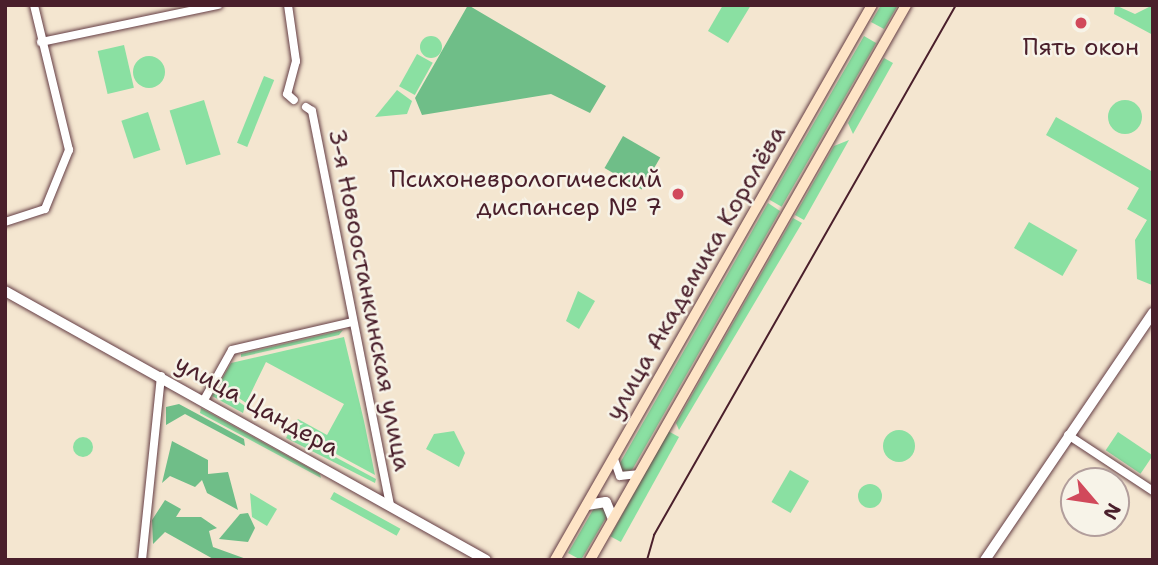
<!DOCTYPE html>
<html>
<head>
<meta charset="utf-8">
<style>
	body { margin:0 }
	#map { position:relative; width:1158px; height:565px; overflow:hidden; background:#f4e6d0; font-family:"Shantell Sans",sans-serif }
	div>[style] { position:absolute }
	[style*='--x'] { left:calc(var(--x)*1px); top:calc(var(--y)*1px); width:calc(var(--w)*1px); rotate:calc(var(--a)*1deg) }
	.green>* { inset:0; background:#8ae0a2; transform-origin:0 0 }
	.round { border-radius:50% }
	.forest>* { inset:0; background:#6fbe88; transform-origin:0 0 }
	.roads { filter:drop-shadow(0 0 2px #643d44) drop-shadow(0 0 2px #643d44) }
	.minor>* { height:8px; margin:-4px; padding:0 4px; transform-origin:4px; border-radius:4px; background:#fff }
	.tertiary>* { height:10px; margin:-5px; padding:0 5px; transform-origin:5px; border-radius:5px; background:#fff }
	.secondary>* { height:10px; margin:-5px; padding:0 5px; transform-origin:5px; border-radius:5px; background:#fee4c6 }
	.tram>* { height:2px; margin:-1px; padding:0 1px; transform-origin:1px; border-radius:1px; background:#4a1f2b }
	.dots>* { width:19px; height:19px; translate:-50% -50%; box-sizing:border-box; border:4px solid #f7f3e8; border-radius:50% }
	span { translate:-50% -50%; white-space:nowrap; text-align:center; line-height:1.15; -webkit-text-stroke:5px #f7f3e8; paint-order:stroke }
	.poi-label { font-size:24px; color:#4a1f2b }
	.right { translate:-100% -50%; text-align:right }
	.street-label { font-size:24px; color:#4a1f2b }
	.frame { position:absolute; inset:0; border:7px solid #4a1f2b; pointer-events:none }
	.north { position:absolute; left:1060px; top:467px; width:70px; height:70px; box-sizing:border-box; background:#f7f3e8; border:2px solid #b29e9c; border-radius:50%; rotate:119deg; font-size:19px; font-weight:700; line-height:28px; text-align:center; color:#4a1f2b }
	.north::after { content:''; display:block; margin:auto; width:24px; height:32px; background:#d1495b; clip-path:polygon(50% 0,100% 100%,50% 72%,0 100%) }
</style>
</head>
<body>
<div id="map">
	<div class="green">
		<i style="clip-path:polygon(723px 5px,751px 5px,728px 43px,708px 31px)"></i>
		<i style="clip-path:polygon(881px 5px,898px 5px,884px 29px,871px 22px)"></i>
		<i style="clip-path:polygon(1115px 5px,1135px 14px,1153px 5px,1153px 35px,1114px 14px)"></i>
		<i style="left:864px;top:36px;width:14px;height:189px;rotate:30deg"></i>
		<i class="round" style="left:420px;top:36px;width:22px;height:22px"></i>
		<i style="left:124px;top:45px;width:44px;height:27px;rotate:77deg"></i>
		<i style="left:417px;top:54px;width:18px;height:37px;rotate:29deg"></i>
		<i class="round" style="left:133px;top:56px;width:32px;height:32px"></i>
		<i style="clip-path:polygon(884px 58px,893px 63px,853px 134px,848px 123px)"></i>
		<i style="left:264px;top:76px;width:11px;height:72px;rotate:22deg"></i>
		<i style="clip-path:polygon(397px 90px,412px 101px,407px 114px,375px 117px)"></i>
		<i style="left:204px;top:100px;width:57px;height:36px;rotate:73deg"></i>
		<i class="round" style="left:1108px;top:100px;width:34px;height:34px"></i>
		<i style="left:148px;top:112px;width:40px;height:28px;rotate:72deg"></i>
		<i style="clip-path:polygon(1056px 117px,1153px 172px,1152px 285px,1137px 279px,1135px 240px,1147px 220px,1127px 209px,1139px 188px,1046px 135px)"></i>
		<i style="clip-path:polygon(849px 140px,804px 220px,795px 215px,834px 146px)"></i>
		<i style="clip-path:polygon(768px 203px,780px 211px,632px 470px,623px 472px,620px 463px)"></i>
		<i style="clip-path:polygon(793px 218px,802px 223px,679px 430px,676px 423px)"></i>
		<i style="left:1029px;top:222px;width:56px;height:30px;rotate:30deg"></i>
		<i style="clip-path:polygon(578px 291px,595px 301px,579px 329px,566px 321px)"></i>
		<i style="clip-path:polygon(343px 330px,339px 335px,241px 357px,241px 354px)"></i>
		<i style="clip-path:polygon(344px 337px,364px 421px,375px 475px,290px 429px,298px 419px,327px 435px,344px 404px,266px 362px,246px 403px,219px 384px,231px 363px)"></i>
		<i style="clip-path:polygon(216px 386px,245px 406px,243px 413px,212px 396px)"></i>
		<i style="clip-path:polygon(201px 408px,320px 474px,321px 478px,200px 413px)"></i>
		<i class="round" style="left:883px;top:430px;width:32px;height:32px"></i>
		<i style="clip-path:polygon(454px 431px,465px 453px,459px 467px,426px 449px,434px 434px)"></i>
		<i style="clip-path:polygon(289px 432px,376px 479px,375px 483px,286px 438px)"></i>
		<i style="left:1118px;top:432px;width:42px;height:22px;rotate:34deg"></i>
		<i class="round" style="left:73px;top:437px;width:20px;height:20px"></i>
		<i style="left:679px;top:437px;width:120px;height:12px;rotate:119deg"></i>
		<i style="left:790px;top:470px;width:22px;height:37px;rotate:30deg"></i>
		<i class="round" style="left:858px;top:484px;width:24px;height:24px"></i>
		<i style="left:334px;top:492px;width:76px;height:8px;rotate:29deg"></i>
		<i style="clip-path:polygon(250px 493px,277px 509px,267px 526px,252px 517px)"></i>
		<i style="clip-path:polygon(603px 507px,607px 516px,581px 560px,568px 553px,594px 508px)"></i>
	</div>
	<div class="forest">
		<i style="clip-path:polygon(468px 5px,606px 86px,590px 113px,551px 94px,422px 115px,415px 98px)"></i>
		<i style="left:623px;top:136px;width:43px;height:37px;rotate:30deg"></i>
		<i style="clip-path:polygon(179px 404px,244px 439px,245px 446px,185px 414px,166px 425px,166px 407px)"></i>
		<i style="clip-path:polygon(172px 441px,208px 460px,208px 474px,228px 472px,238px 510px,207px 493px,202px 480px,195px 487px,170px 476px,162px 483px)"></i>
		<i style="clip-path:polygon(165px 500px,181px 509px,176px 517px,201px 517px,217px 528px,209px 531px,213px 547px,249px 560px,215px 560px,165px 532px,153px 544px,152px 520px)"></i>
		<i style="clip-path:polygon(248px 513px,255px 528px,248px 542px,219px 539px,240px 514px)"></i>
	</div>
	<div class="roads">
		<div class="minor">
			<i style="--x:288;--y:5;--w:57;--a:81.9"></i>
			<i style="--x:296;--y:61;--w:34;--a:105"></i>
			<i style="--x:287;--y:94;--w:9;--a:41"></i>
			<i style="--x:41;--y:42;--w:181;--a:-11.8"></i>
			<i style="--x:306;--y:107;--w:7;--a:34"></i>
			<i style="--x:312;--y:111;--w:402;--a:78.8"></i>
			<i style="--x:5;--y:222;--w:42;--a:-18"></i>
			<i style="--x:45;--y:209;--w:64;--a:-67.9"></i>
			<i style="--x:69;--y:150;--w:149;--a:-103.6"></i>
			<i style="--x:204;--y:400;--w:57;--a:-60.8"></i>
			<i style="--x:232;--y:350;--w:123;--a:-13.1"></i>
			<i style="--x:1068;--y:435;--w:102;--a:33.4"></i>
			<i style="--x:614;--y:459;--w:18;--a:71"></i>
			<i style="--x:620;--y:476;--w:18;--a:-6"></i>
			<i style="--x:142;--y:560;--w:185;--a:-84.1"></i>
		</div>
		<div class="tertiary">
			<i style="--x:5;--y:291;--w:551;--a:29.22"></i>
			<i style="--x:587;--y:505;--w:19;--a:-9"></i>
			<i style="--x:606;--y:502;--w:18;--a:68"></i>
			<i style="--x:985;--y:560;--w:299;--a:-55.8"></i>
		</div>
		<div class="secondary">
			<i style="--x:555;--y:560;--w:639;--a:-60.27"></i>
			<i style="--x:590;--y:560;--w:639;--a:-60.34"></i>
		</div>
	</div>
	<div class="tram">
		<i style="--x:647;--y:560;--w:26;--a:-74"></i>
		<i style="--x:654;--y:535;--w:610;--a:-60.33"></i>
	</div>
	<div class="dots">
		<i style="left:1081px;top:23px;background:#d1495b"></i>
		<i style="left:678px;top:194px;background:#d1495b"></i>
	</div>
	<div class="poi-label">
		<span style="left:1081px;top:48px">Пять окон</span>
		<span class="right" style="left:662px;top:194px">Психоневрологический<br>диспансер № 7</span>
	</div>
	<div class="street-label">
		<span style="left:696px;top:273px;rotate:-60deg">улица Академика Королёва</span>
		<span style="left:369px;top:300px;rotate:79deg">3-я Новоостанкинская улица</span>
		<span style="left:257px;top:406px;rotate:29deg">улица Цандера</span>
	</div>
	<div class="frame"></div>
	<div class="north">N</div>
</div>
</body>
</html>
